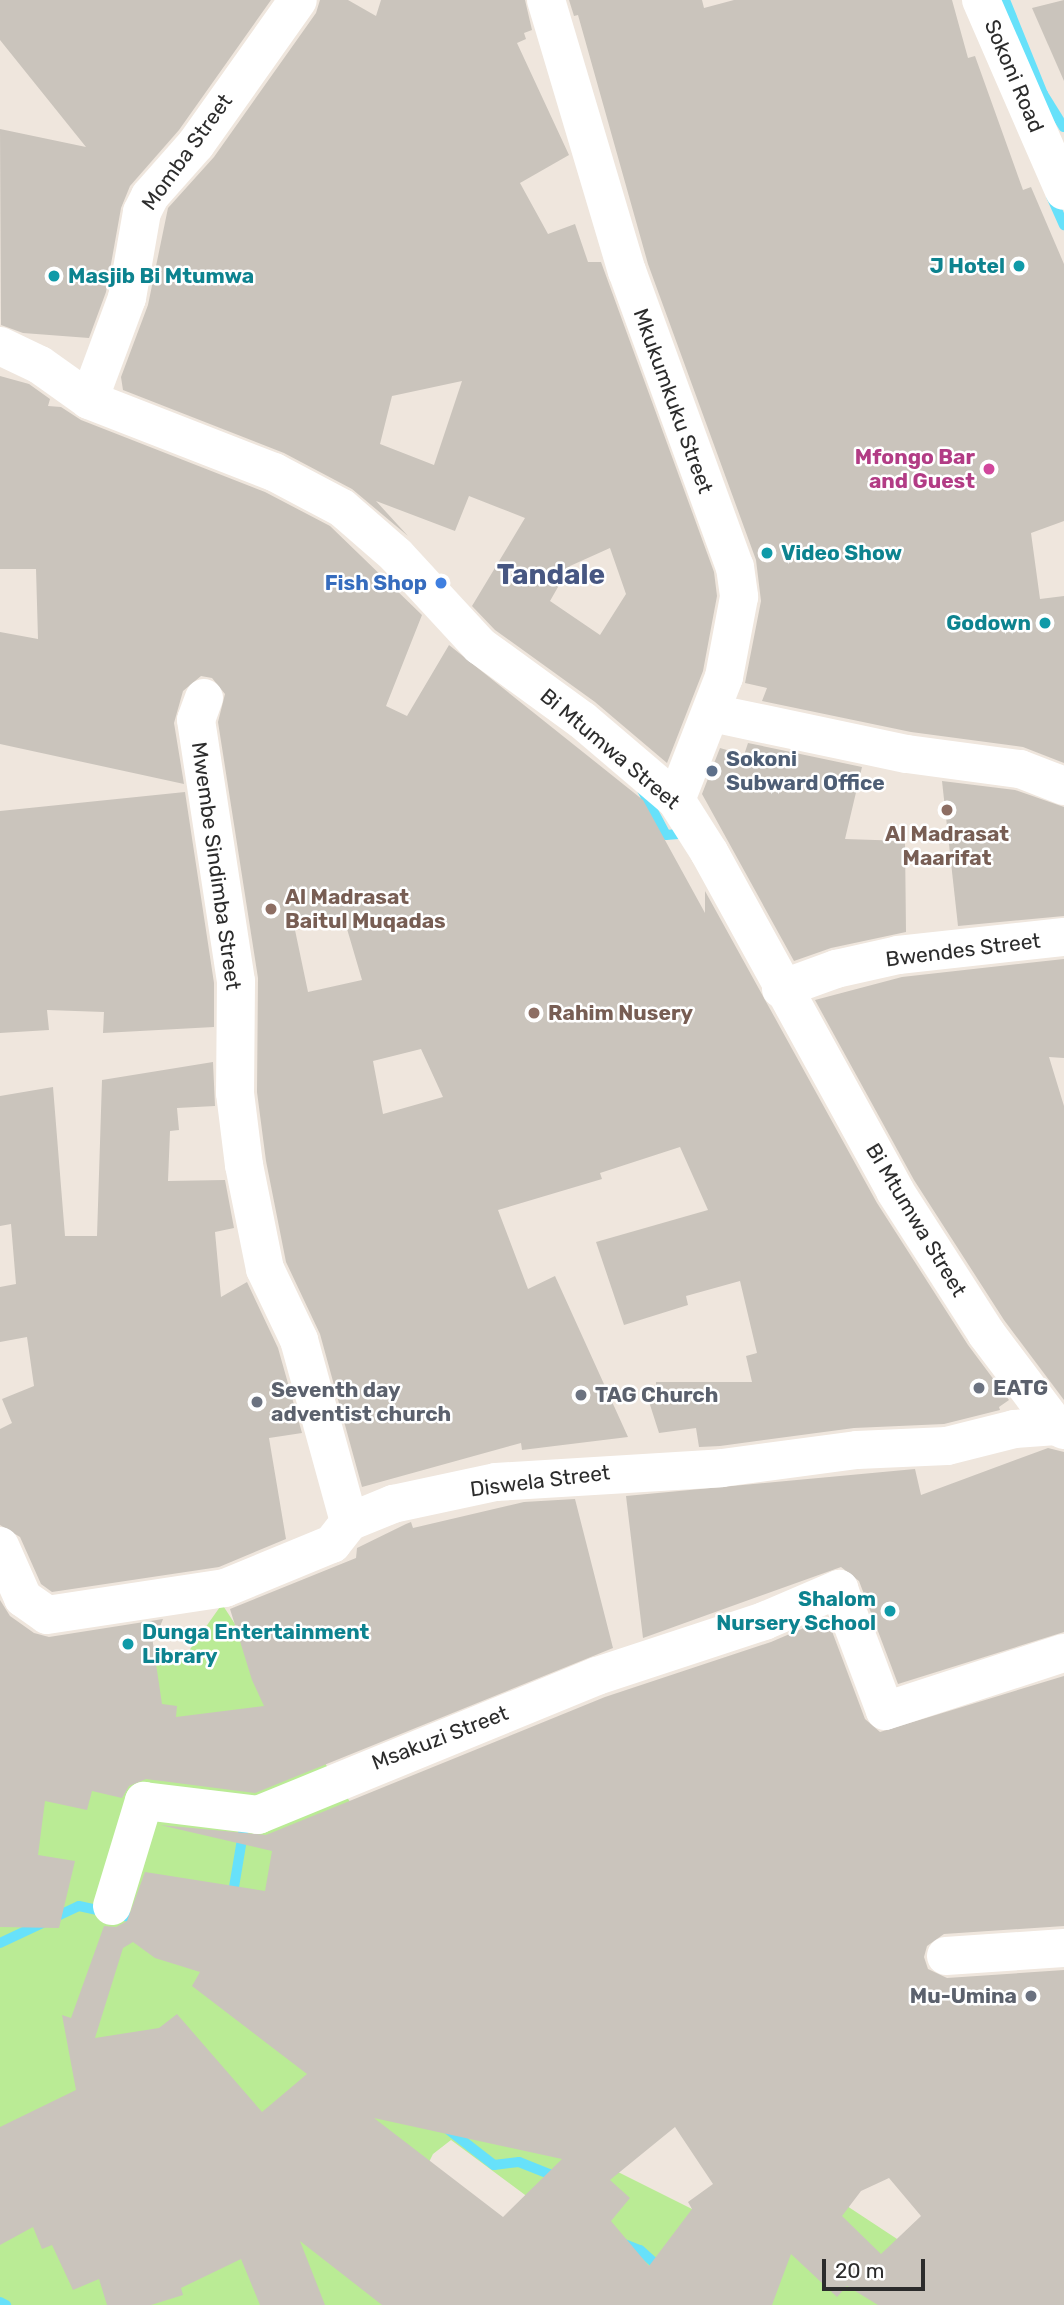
<!DOCTYPE html>
<html>
<head>
<meta charset="utf-8">
<style>
	body { margin:0 }
	#map { position:relative; width:1064px; height:2305px; overflow:hidden; background:#efe6dd; font-family:Rubik,sans-serif }
	div>[style] { position:absolute }
	[style*='--x'] { left:calc(var(--x)*1px); top:calc(var(--y)*1px); width:calc(var(--w)*1px); rotate:calc(var(--a)*1deg) }
	.green>* { inset:0; background:#baeb95 }
	.stream>* { height:10px; margin:-5px; padding:0 5px; transform-origin:5px; border-radius:5px; background:#67e1fa }
	.building>* { inset:0; background:#cac4bc }
	.minor>* { height:38px; margin:-19px; padding:0 19px; transform-origin:19px; border-radius:19px; background:#fff }
	.dots>* { width:19px; height:19px; translate:-50% -50%; box-sizing:border-box; border:4px solid #fff; border-radius:50% }
	span { translate:-50% -50%; white-space:nowrap; text-align:center; line-height:1.15; -webkit-text-stroke:5px #fff; paint-order:stroke }
	.street-label { font-size:21px; color:#2c2c2c }
	.culture-label { font-size:21px; color:#0d838f; font-weight:700 }
	.right { translate:-100% -50%; text-align:right }
	.left { translate:0 -50%; text-align:left }
	.hotel-label { font-size:21px; color:#b23c85; font-weight:700 }
	.shop-label { font-size:21px; color:#366cbe; font-weight:700 }
	.service-label { font-size:21px; color:#4e5e75; font-weight:700 }
	.education-label { font-size:21px; color:#785e54; font-weight:700 }
	.worship-label { font-size:21px; color:#5b616d; font-weight:700 }
	.district-label { font-size:28px; color:#475782; font-weight:700 }
	.scale { position:absolute; left:822px; top:2259px; width:103px; height:32px; box-sizing:border-box; border:4px solid #2c2c2c; border-top:0; padding-left:9px; font-size:21px; line-height:24px; white-space:nowrap; color:#2c2c2c; -webkit-text-stroke:5px #fff; paint-order:stroke }
</style>
</head>
<body>
<div id="map">
	<div class="green">
		<i style="clip-path:polygon(222px 1604px,398px 1876px,466px 2096px,726px 2226px,847px 2206px,932px 2262px,957px 2305px,673px 2305px,451px 2140px,433px 2154px,415px 2190px,480px 2305px,0 2305px,0 1670px,65px 1688px,186px 1655px)"></i>
	</div>
	<div class="stream">
		<i style="--x:1005;--y:0;--w:101;--a:68"></i>
		<i style="--x:1043;--y:94;--w:39;--a:58"></i>
		<i style="--x:1051;--y:196;--w:32;--a:66"></i>
		<i style="--x:641;--y:788;--w:53;--a:62"></i>
		<i style="--x:666;--y:835;--w:24;--a:-5"></i>
		<i style="--x:232;--y:1899;--w:67;--a:-80.5"></i>
		<i style="--x:0;--y:1943;--w:87;--a:-25.1"></i>
		<i style="--x:79;--y:1906;--w:66;--a:12.3"></i>
		<i style="--x:445;--y:2127;--w:62;--a:37.8"></i>
		<i style="--x:494;--y:2165;--w:25;--a:-7"></i>
		<i style="--x:519;--y:2162;--w:43;--a:21.8"></i>
		<i style="--x:624;--y:2244;--w:17;--a:21"></i>
		<i style="--x:640;--y:2250;--w:30;--a:42"></i>
		<i style="--x:0;--y:2302;--w:7;--a:27"></i>
	</div>
	<div class="building">
		<i style="clip-path:polygon(0 0,271px 0,179px 130px,130px 186px,121px 208px,106px 292px,89px 338px,23px 333px,1px 325px,0 129px,86px 147px,0 40px)"></i>
		<i style="clip-path:polygon(evenodd,320px 0,348px 0,376px 16px,381px 0,525px 0,532px 30px,524px 33px,526px 39px,517px 43px,569px 155px,520px 183px,548px 234px,575px 224px,588px 262px,601px 262px,714px 572px,717px 596px,703px 671px,667px 763px,595px 702px,495px 630px,472px 606px,525px 518px,469px 496px,455px 531px,376px 501px,408px 536px,352px 489px,284px 453px,123px 390px,121px 377px,148px 305px,168px 208px,214px 157px,316px 13px,320px 0,462px 381px,434px 465px,380px 444px,392px 396px,462px 381px,320px 0,610px 548px,626px 594px,600px 635px,550px 601px,570px 566px,610px 548px)"></i>
		<i style="clip-path:polygon(569px 0,702px 0,704px 8px,734px 0,952px 0,968px 58px,975px 56px,1023px 190px,1031px 187px,1064px 264px,1064px 521px,1031px 533px,1040px 599px,1064px 596px,1064px 763px,1023px 747px,911px 732px,762px 701px,767px 688px,745px 683px,761px 601px,756px 560px,648px 264px,578px 15px,574px 16px)"></i>
		<i style="clip-path:polygon(1064px 0,1064px 81px,1032px 8px)"></i>
		<i style="clip-path:polygon(evenodd,0 376px,29px 384px,50px 399px,48px 406px,61px 407px,81px 420px,265px 492px,330px 526px,422px 615px,386px 706px,407px 716px,449px 645px,643px 800px,705px 913px,705px 891px,877px 1203px,968px 1345px,1009px 1400px,999px 1407px,1000px 1410px,944px 1424px,854px 1428px,720px 1446px,699px 1447px,696px 1428px,659px 1433px,644px 1386px,656px 1386px,656px 1382px,752px 1382px,746px 1356px,757px 1353px,740px 1281px,686px 1296px,688px 1305px,624px 1325px,596px 1242px,708px 1210px,680px 1147px,600px 1173px,602px 1179px,498px 1210px,528px 1289px,555px 1276px,628px 1437px,522px 1450px,521px 1443px,362px 1487px,320px 1334px,286px 1262px,266px 1161px,257px 1092px,258px 978px,218px 722px,225px 694px,212px 678px,201px 676px,183px 691px,174px 723px,184px 784px,0 744px,0 632px,38px 639px,36px 569px,0 569px,0 376px,345px 922px,362px 980px,308px 992px,295px 930px,345px 922px,0 376px,421px 1049px,443px 1097px,383px 1114px,373px 1061px,421px 1049px)"></i>
		<i style="clip-path:polygon(748px 743px,862px 767px,845px 839px,905px 841px,906px 932px,831px 948px,794px 961px,702px 794px,720px 748px,744px 755px)"></i>
		<i style="clip-path:polygon(942px 781px,1015px 790px,1064px 807px,1064px 916px,958px 926px)"></i>
		<i style="clip-path:polygon(185px 792px,214px 983px,214px 1027px,103px 1033px,104px 1012px,47px 1010px,49px 1030px,0 1033px,0 811px)"></i>
		<i style="clip-path:polygon(1064px 959px,1064px 1058px,1049px 1057px,1064px 1106px,1064px 1400px,1004px 1320px,914px 1180px,815px 1000px,902px 977px)"></i>
		<i style="clip-path:polygon(213px 1062px,215px 1106px,177px 1108px,179px 1130px,170px 1131px,168px 1181px,225px 1180px,234px 1228px,215px 1232px,221px 1297px,247px 1282px,278px 1348px,302px 1433px,269px 1438px,286px 1539px,219px 1567px,52px 1592px,41px 1584px,20px 1537px,0 1525px,0 1429px,12px 1423px,2px 1399px,34px 1386px,27px 1337px,0 1342px,0 1287px,16px 1284px,11px 1224px,0 1226px,0 1096px,53px 1087px,65px 1236px,97px 1236px,102px 1080px)"></i>
		<i style="clip-path:polygon(1048px 1448px,1064px 1452px,1064px 1632px,898px 1684px,859px 1581px,841px 1567px,643px 1638px,626px 1496px,915px 1469px,921px 1495px)"></i>
		<i style="clip-path:polygon(575px 1499px,613px 1648px,255px 1793px,146px 1779px,129px 1786px,122px 1798px,92px 1791px,87px 1810px,45px 1801px,38px 1855px,75px 1861px,59px 1928px,0 1927px,0 1600px,10px 1616px,34px 1633px,49px 1637px,163px 1619px,159px 1629px,151px 1630px,162px 1704px,177px 1706px,176px 1717px,264px 1706px,252px 1680px,230px 1609px,356px 1558px,357px 1548px,406px 1524px,411px 1522px,413px 1528px,524px 1502px)"></i>
		<i style="clip-path:polygon(evenodd,827px 1618px,865px 1719px,880px 1732px,1064px 1676px,1064px 1926px,944px 1934px,927px 1946px,924px 1957px,928px 1969px,947px 1978px,1064px 1970px,1064px 2305px,878px 2305px,847px 2286px,837px 2297px,791px 2254px,772px 2305px,382px 2305px,300px 2241px,325px 2305px,260px 2305px,241px 2259px,181px 2288px,183px 2295px,151px 2305px,107px 2305px,99px 2279px,73px 2290px,52px 2245px,42px 2249px,33px 2227px,0 2245px,0 2127px,76px 2090px,62px 2015px,71px 2018px,104px 1926px,116px 1927px,127px 1921px,145px 1872px,265px 1891px,272px 1851px,160px 1825px,266px 1835px,605px 1697px,771px 1642px,827px 1618px,133px 1942px,155px 1958px,200px 1972px,192px 1986px,307px 2074px,262px 2112px,177px 2014px,159px 2028px,95px 2038px,123px 1948px,133px 1942px,827px 1618px,374px 2118px,562px 2159px,503px 2217px,374px 2118px,827px 1618px,675px 2127px,713px 2184px,688px 2202px,692px 2209px,649px 2266px,611px 2221px,630px 2198px,610px 2180px,675px 2127px,827px 1618px,889px 2178px,921px 2216px,881px 2254px,842px 2216px,861px 2191px,889px 2178px)"></i>
	</div>
	<div class="minor">
		<i style="--x:546;--y:0;--w:283;--a:73.4"></i>
		<i style="--x:627;--y:271;--w:315;--a:70"></i>
		<i style="--x:735;--y:567;--w:30;--a:82"></i>
		<i style="--x:739;--y:597;--w:81;--a:100.6"></i>
		<i style="--x:724;--y:677;--w:132;--a:111.3"></i>
		<i style="--x:981;--y:0;--w:208;--a:66.5"></i>
		<i style="--x:0;--y:346;--w:44;--a:25.4"></i>
		<i style="--x:40;--y:365;--w:60;--a:35.5"></i>
		<i style="--x:89;--y:400;--w:199;--a:21.3"></i>
		<i style="--x:274;--y:472;--w:77;--a:27.9"></i>
		<i style="--x:342;--y:508;--w:72;--a:41"></i>
		<i style="--x:396;--y:555;--w:124;--a:47.3"></i>
		<i style="--x:480;--y:646;--w:126;--a:36"></i>
		<i style="--x:582;--y:720;--w:123;--a:40.4"></i>
		<i style="--x:676;--y:800;--w:62;--a:57.6"></i>
		<i style="--x:709;--y:852;--w:387;--a:61.2"></i>
		<i style="--x:895;--y:1191;--w:169;--a:57.3"></i>
		<i style="--x:986;--y:1333;--w:116;--a:53"></i>
		<i style="--x:1056;--y:1426;--w:9;--a:27"></i>
		<i style="--x:89;--y:400;--w:109;--a:-69.6"></i>
		<i style="--x:127;--y:298;--w:87;--a:-80.1"></i>
		<i style="--x:142;--y:212;--w:18;--a:-63"></i>
		<i style="--x:150;--y:196;--w:69;--a:-48.5"></i>
		<i style="--x:196;--y:144;--w:176;--a:-54.7"></i>
		<i style="--x:204;--y:698;--w:23;--a:110"></i>
		<i style="--x:196;--y:720;--w:264;--a:81.3"></i>
		<i style="--x:236;--y:981;--w:112;--a:90.5"></i>
		<i style="--x:235;--y:1093;--w:73;--a:82.9"></i>
		<i style="--x:244;--y:1165;--w:106;--a:78.6"></i>
		<i style="--x:265;--y:1269;--w:79;--a:64.4"></i>
		<i style="--x:299;--y:1340;--w:189;--a:74.6"></i>
		<i style="--x:712;--y:713;--w:199;--a:11.9"></i>
		<i style="--x:907;--y:754;--w:114;--a:7.6"></i>
		<i style="--x:1020;--y:769;--w:47;--a:21.1"></i>
		<i style="--x:781;--y:989;--w:59;--a:-20"></i>
		<i style="--x:836;--y:969;--w:64;--a:-12.7"></i>
		<i style="--x:898;--y:955;--w:167;--a:-6.2"></i>
		<i style="--x:0;--y:1546;--w:57;--a:66.1"></i>
		<i style="--x:23;--y:1598;--w:29;--a:35"></i>
		<i style="--x:47;--y:1615;--w:180;--a:-8.6"></i>
		<i style="--x:225;--y:1588;--w:116;--a:-22.4"></i>
		<i style="--x:332;--y:1544;--w:28;--a:-52"></i>
		<i style="--x:349;--y:1522;--w:48;--a:-22.2"></i>
		<i style="--x:393;--y:1504;--w:105;--a:-12.1"></i>
		<i style="--x:496;--y:1482;--w:226;--a:-3.5"></i>
		<i style="--x:722;--y:1468;--w:136;--a:-7.6"></i>
		<i style="--x:857;--y:1450;--w:90;--a:-2.5"></i>
		<i style="--x:947;--y:1446;--w:69;--a:-14.2"></i>
		<i style="--x:1014;--y:1429;--w:42;--a:-4.1"></i>
		<i style="--x:112;--y:1906;--w:110;--a:-73.1"></i>
		<i style="--x:144;--y:1801;--w:115;--a:7"></i>
		<i style="--x:258;--y:1815;--w:366;--a:-22.3"></i>
		<i style="--x:597;--y:1676;--w:176;--a:-18.2"></i>
		<i style="--x:764;--y:1621;--w:82;--a:-23.1"></i>
		<i style="--x:839;--y:1589;--w:130;--a:69.3"></i>
		<i style="--x:885;--y:1711;--w:188;--a:-18"></i>
		<i style="--x:946;--y:1956;--w:118;--a:-3.9"></i>
	</div>
	<div class="dots">
		<i style="left:1019px;top:266px;background:#0f9aa8"></i>
		<i style="left:54px;top:276px;background:#0f9aa8"></i>
		<i style="left:989px;top:469px;background:#d1479c"></i>
		<i style="left:767px;top:553px;background:#0f9aa8"></i>
		<i style="left:441px;top:583px;background:#3f7fe0"></i>
		<i style="left:1045px;top:623px;background:#0f9aa8"></i>
		<i style="left:712px;top:771px;background:#5c6f8a"></i>
		<i style="left:947px;top:810px;background:#8d6e63"></i>
		<i style="left:271px;top:909px;background:#8d6e63"></i>
		<i style="left:534px;top:1013px;background:#8d6e63"></i>
		<i style="left:979px;top:1388px;background:#6b7280"></i>
		<i style="left:581px;top:1395px;background:#6b7280"></i>
		<i style="left:257px;top:1402px;background:#6b7280"></i>
		<i style="left:890px;top:1611px;background:#0f9aa8"></i>
		<i style="left:128px;top:1644px;background:#0f9aa8"></i>
		<i style="left:1031px;top:1996px;background:#6b7280"></i>
	</div>
	<div class="street-label">
		<span style="left:1014px;top:76px;rotate:67deg">Sokoni Road</span>
		<span style="left:187px;top:152px;rotate:-54deg">Momba Street</span>
		<span style="left:673px;top:401px;rotate:70deg">Mkukumkuku Street</span>
		<span style="left:610px;top:749px;rotate:40deg">Bi Mtumwa Street</span>
		<span style="left:216px;top:866px;rotate:82deg">Mwembe Sindimba Street</span>
		<span style="left:963px;top:950px;rotate:-7deg">Bwendes Street</span>
		<span style="left:916px;top:1220px;rotate:59deg">Bi Mtumwa Street</span>
		<span style="left:540px;top:1481px;rotate:-7deg">Diswela Street</span>
		<span style="left:440px;top:1738px;rotate:-21deg">Msakuzi Street</span>
	</div>
	<div class="culture-label">
		<span class="right" style="left:1005px;top:266px">J Hotel</span>
		<span class="left" style="left:68px;top:276px">Masjib Bi Mtumwa</span>
		<span class="left" style="left:781px;top:553px">Video Show</span>
		<span class="right" style="left:1031px;top:623px">Godown</span>
		<span class="right" style="left:876px;top:1611px">Shalom<br>Nursery School</span>
		<span class="left" style="left:142px;top:1644px">Dunga Entertainment<br>Library</span>
	</div>
	<div class="hotel-label">
		<span class="right" style="left:975px;top:469px">Mfongo Bar<br>and Guest</span>
	</div>
	<div class="shop-label">
		<span class="right" style="left:427px;top:583px">Fish Shop</span>
	</div>
	<div class="service-label">
		<span class="left" style="left:726px;top:771px">Sokoni<br>Subward Office</span>
	</div>
	<div class="education-label">
		<span style="left:947px;top:846px">Al Madrasat<br>Maarifat</span>
		<span class="left" style="left:285px;top:909px">Al Madrasat<br>Baitul Muqadas</span>
		<span class="left" style="left:548px;top:1013px">Rahim Nusery</span>
	</div>
	<div class="worship-label">
		<span class="left" style="left:993px;top:1388px">EATG</span>
		<span class="left" style="left:271px;top:1402px">Seventh day<br>adventist church</span>
		<span class="left" style="left:595px;top:1395px">TAG Church</span>
		<span class="right" style="left:1017px;top:1996px">Mu-Umina</span>
	</div>
	<div class="district-label">
		<span style="left:551px;top:575px">Tandale</span>
	</div>
	<div class="scale">20 m</div>
</div>
</body>
</html>
